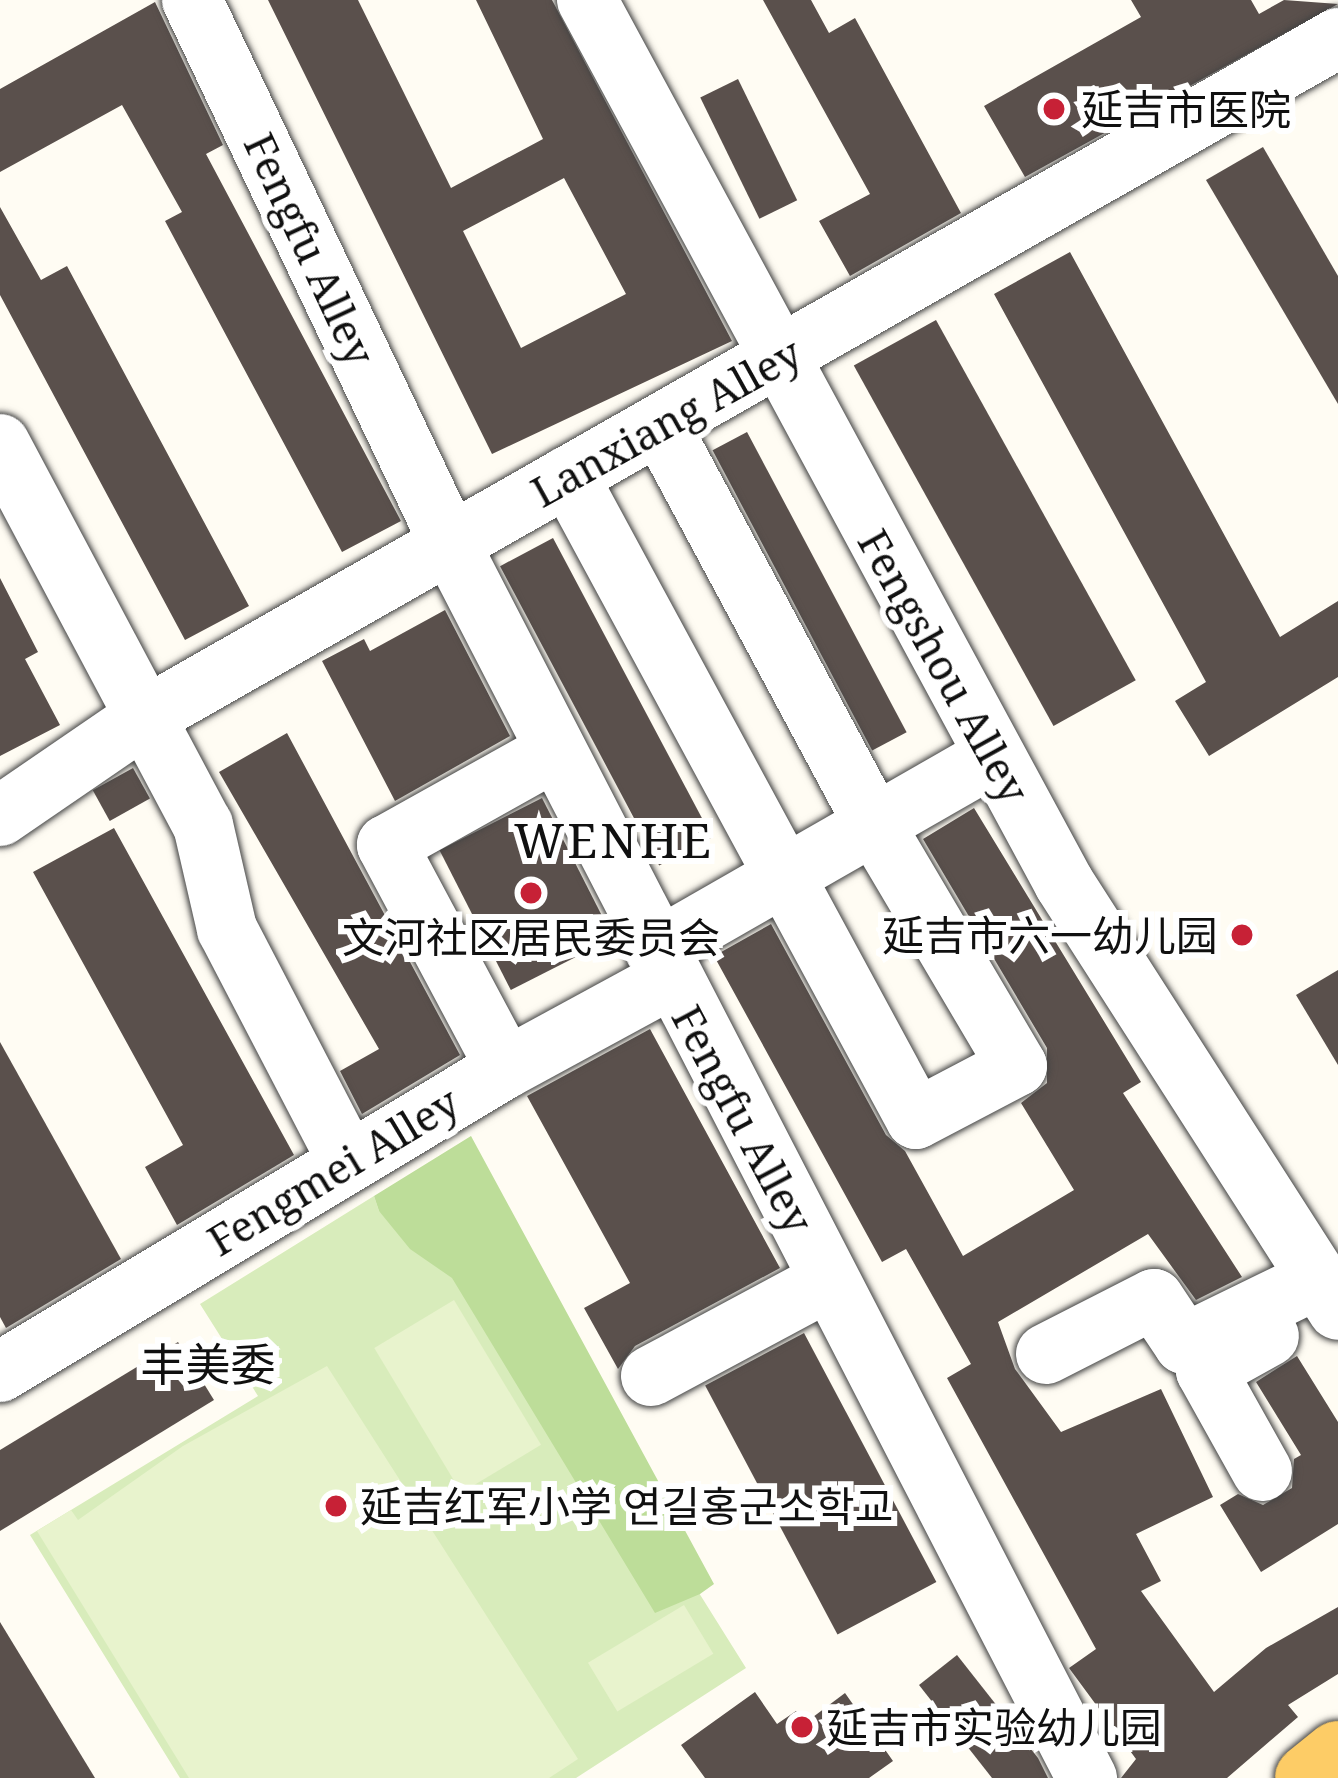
<!DOCTYPE html>
<html>
<head>
<meta charset="utf-8">
<style>
	body { margin:0 }
	#map { position:relative; width:1338px; height:1778px; overflow:hidden; background:#fffcf3; font-family:"Noto Serif","Noto Sans SC","Noto Sans KR",serif }
	div>[style] { position:absolute }
	[style*='--x'] { left:calc(var(--x)*1px); top:calc(var(--y)*1px); width:calc(var(--w)*1px); rotate:calc(var(--a)*1deg) }
	.green>* { inset:0; background:#d8ecbb }
	.forest>* { inset:0; background:#bddd99 }
	.pitch>* { inset:0; background:#e8f3cd; transform-origin:0 0 }
	.building>* { inset:0; background:#5a504c; transform-origin:0 0 }
	.roads { filter:drop-shadow(0 0 3px #434343) drop-shadow(0 0 3px #434343) }
	.minor>* { height:60px; margin:-30px; padding:0 30px; transform-origin:30px; border-radius:30px; background:#fff }
	.major>* { height:66px; margin:-33px; padding:0 33px; transform-origin:33px; border-radius:33px; background:#fdcc66 }
	.dots>* { width:33px; height:33px; translate:-50% -50%; box-sizing:border-box; border:6px solid #fff; border-radius:50% }
	span { translate:-50% -50%; white-space:nowrap; text-align:center; line-height:1.15; -webkit-text-stroke:12px #fff; paint-order:stroke }
	.poi-label { font-size:42px; color:#101010 }
	.left { translate:0 -50%; text-align:left }
	.right { translate:-100% -50%; text-align:right }
	.street-label { font-size:42px; color:#101010 }
	.neighbourhood-label { font-size:45px; color:#101010 }
	.quarter-label { font-size:48px; color:#101010; letter-spacing:3px }
</style>
</head>
<body>
<div id="map">
	<div class="green">
		<i style="clip-path:polygon(374px 1196px,379px 1211px,488px 1256px,746px 1668px,576px 1778px,180px 1778px,30px 1535px,258px 1396px,200px 1304px)"></i>
	</div>
	<div class="forest">
		<i style="clip-path:polygon(471px 1136px,714px 1584px,700px 1594px,655px 1613px,452px 1278px,410px 1249px,379px 1211px,374px 1196px)"></i>
	</div>
	<div class="pitch">
		<i style="left:454px;top:1300px;width:169px;height:93px;rotate:59deg"></i>
		<i style="clip-path:polygon(327px 1366px,578px 1759px,549px 1778px,189px 1778px,37px 1531px,71px 1510px,78px 1520px,183px 1446px)"></i>
		<i style="left:684px;top:1605px;width:57px;height:112px;rotate:59deg"></i>
	</div>
	<div class="building">
		<i style="clip-path:polygon(evenodd,268px 0,358px 0,451px 188px,543px 139px,476px 0,552px 0,732px 341px,492px 454px,268px 0,564px 178px,626px 294px,521px 348px,463px 231px,564px 178px)"></i>
		<i style="clip-path:polygon(763px 0,811px 0,829px 33px,855px 18px,961px 213px,850px 276px,819px 221px,870px 194px)"></i>
		<i style="clip-path:polygon(1131px 0,1251px 0,1259px 14px,1284px 0,1338px 4px,1025px 177px,984px 106px,1141px 17px)"></i>
		<i style="clip-path:polygon(155px 2px,223px 145px,206px 154px,401px 521px,342px 552px,165px 221px,182px 212px,122px 105px,0 172px,0 89px)"></i>
		<i style="left:738px;top:79px;width:135px;height:42px;rotate:64deg"></i>
		<i style="clip-path:polygon(1263px 147px,1338px 276px,1338px 404px,1206px 180px)"></i>
		<i style="clip-path:polygon(0 207px,41px 280px,67px 266px,249px 606px,185px 640px,0 295px)"></i>
		<i style="clip-path:polygon(1070px 252px,1280px 637px,1338px 601px,1338px 677px,1209px 756px,1175px 701px,1206px 682px,994px 294px)"></i>
		<i style="left:936px;top:320px;width:412px;height:94px;rotate:61deg"></i>
		<i style="left:747px;top:432px;width:340px;height:39px;rotate:62deg"></i>
		<i style="left:553px;top:538px;width:339px;height:60px;rotate:62deg"></i>
		<i style="clip-path:polygon(0 578px,38px 652px,25px 659px,60px 725px,0 756px)"></i>
		<i style="clip-path:polygon(445px 610px,510px 736px,395px 801px,322px 661px,364px 639px,370px 651px)"></i>
		<i style="clip-path:polygon(287px 733px,460px 1055px,362px 1114px,340px 1071px,379px 1049px,219px 772px)"></i>
		<i style="left:133px;top:768px;width:35px;height:46px;rotate:61deg"></i>
		<i style="left:542px;top:798px;width:157px;height:115px;rotate:63deg"></i>
		<i style="clip-path:polygon(974px 808px,1141px 1082px,1123px 1093px,1242px 1277px,1196px 1300px,1148px 1234px,998px 1322px,1015px 1369px,1061px 1432px,1161px 1389px,1213px 1497px,1136px 1534px,1161px 1581px,1141px 1591px,1214px 1692px,1266px 1648px,1338px 1607px,1338px 1674px,1288px 1705px,1298px 1717px,1227px 1778px,1121px 1778px,1136px 1759px,1069px 1668px,1096px 1649px,947px 1378px,971px 1364px,906px 1249px,882px 1262px,714px 956px,771px 924px,886px 1135px,905px 1151px,963px 1256px,1074px 1190px,1021px 1103px,1047px 1083px,1047px 1048px,923px 839px)"></i>
		<i style="clip-path:polygon(114px 828px,294px 1155px,177px 1225px,145px 1167px,183px 1145px,33px 872px)"></i>
		<i style="clip-path:polygon(1338px 970px,1338px 1065px,1296px 995px)"></i>
		<i style="clip-path:polygon(650px 1029px,780px 1268px,635px 1346px,618px 1369px,584px 1308px,630px 1283px,527px 1096px)"></i>
		<i style="clip-path:polygon(0 1042px,121px 1259px,6px 1328px,0 1317px)"></i>
		<i style="left:804px;top:1333px;width:282px;height:112px;rotate:62deg"></i>
		<i style="clip-path:polygon(178px 1342px,214px 1400px,0 1531px,0 1450px)"></i>
		<i style="clip-path:polygon(1297px 1356px,1338px 1422px,1338px 1524px,1261px 1572px,1220px 1505px,1238px 1494px,1263px 1505px,1292px 1488px,1294px 1459px,1301px 1455px,1256px 1382px)"></i>
		<i style="clip-path:polygon(0 1622px,95px 1778px,0 1778px)"></i>
		<i style="clip-path:polygon(957px 1655px,1038px 1758px,1048px 1778px,992px 1778px,919px 1685px)"></i>
		<i style="clip-path:polygon(755px 1692px,777px 1724px,796px 1711px,805px 1723px,845px 1693px,893px 1761px,869px 1778px,705px 1778px,681px 1745px)"></i>
	</div>
	<div class="roads">
		<div class="minor">
			<i style="--x:192;--y:0;--w:602;--a:64.63"></i>
			<i style="--x:450;--y:544;--w:1389;--a:62.7"></i>
			<i style="--x:587;--y:0;--w:1004;--a:61.62"></i>
			<i style="--x:1064;--y:883;--w:507;--a:57.31"></i>
			<i style="--x:0;--y:444;--w:432;--a:62"></i>
			<i style="--x:203;--y:825;--w:107;--a:77"></i>
			<i style="--x:227;--y:929;--w:262;--a:62.5"></i>
			<i style="--x:568;--y:476;--w:731;--a:61.58"></i>
			<i style="--x:916;--y:1119;--w:114;--a:-27.7"></i>
			<i style="--x:1017;--y:1066;--w:281;--a:-120.6"></i>
			<i style="--x:874;--y:824;--w:453;--a:-118.2"></i>
			<i style="--x:0;--y:816;--w:170;--a:-34.4"></i>
			<i style="--x:140;--y:720;--w:1379;--a:-29.65"></i>
			<i style="--x:655;--y:950;--w:391;--a:-29.8"></i>
			<i style="--x:506;--y:1068;--w:253;--a:-118.1"></i>
			<i style="--x:387;--y:845;--w:193;--a:-29.2"></i>
			<i style="--x:1046;--y:1354;--w:121;--a:-27"></i>
			<i style="--x:1154;--y:1299;--w:54;--a:56.3"></i>
			<i style="--x:1184;--y:1344;--w:148;--a:-26"></i>
			<i style="--x:0;--y:1372;--w:590;--a:-31"></i>
			<i style="--x:506;--y:1068;--w:187;--a:-28.5"></i>
			<i style="--x:651;--y:1376;--w:201;--a:-28.2"></i>
			<i style="--x:1262;--y:1471;--w:115;--a:-119.2"></i>
			<i style="--x:1206;--y:1371;--w:72;--a:-29.1"></i>
		</div>
		<div class="major">
			<i style="--x:1308;--y:1778;--w:38;--a:-39"></i>
		</div>
	</div>
	<div class="dots">
		<i style="left:1054px;top:109px;background:#c72136"></i>
		<i style="left:531px;top:893px;background:#c72136"></i>
		<i style="left:1242px;top:935px;background:#c72136"></i>
		<i style="left:336px;top:1506px;background:#c72136"></i>
		<i style="left:802px;top:1727px;background:#c72136"></i>
	</div>
	<div class="poi-label">
		<span class="left" style="left:1081px;top:109px">延吉市医院</span>
		<span class="right" style="left:1218px;top:935px">延吉市六一幼儿园</span>
		<span style="left:531px;top:937px">文河社区居民委员会</span>
		<span class="left" style="left:360px;top:1506px">延吉红军小学 연길홍군소학교</span>
		<span class="left" style="left:826px;top:1727px">延吉市实验幼儿园</span>
	</div>
	<div class="street-label">
		<span style="left:310px;top:249px;rotate:65deg">Fengfu Alley</span>
		<span style="left:666px;top:422px;rotate:-29deg">Lanxiang Alley</span>
		<span style="left:944px;top:666px;rotate:61deg">Fengshou Alley</span>
		<span style="left:743px;top:1119px;rotate:62deg">Fengfu Alley</span>
		<span style="left:333px;top:1171px;rotate:-31deg">Fengmei Alley</span>
	</div>
	<div class="neighbourhood-label">
		<span style="left:208px;top:1364px">丰美委</span>
	</div>
	<div class="quarter-label">
		<span style="left:614px;top:840px">WENHE</span>
	</div>
</div>
</body>
</html>
